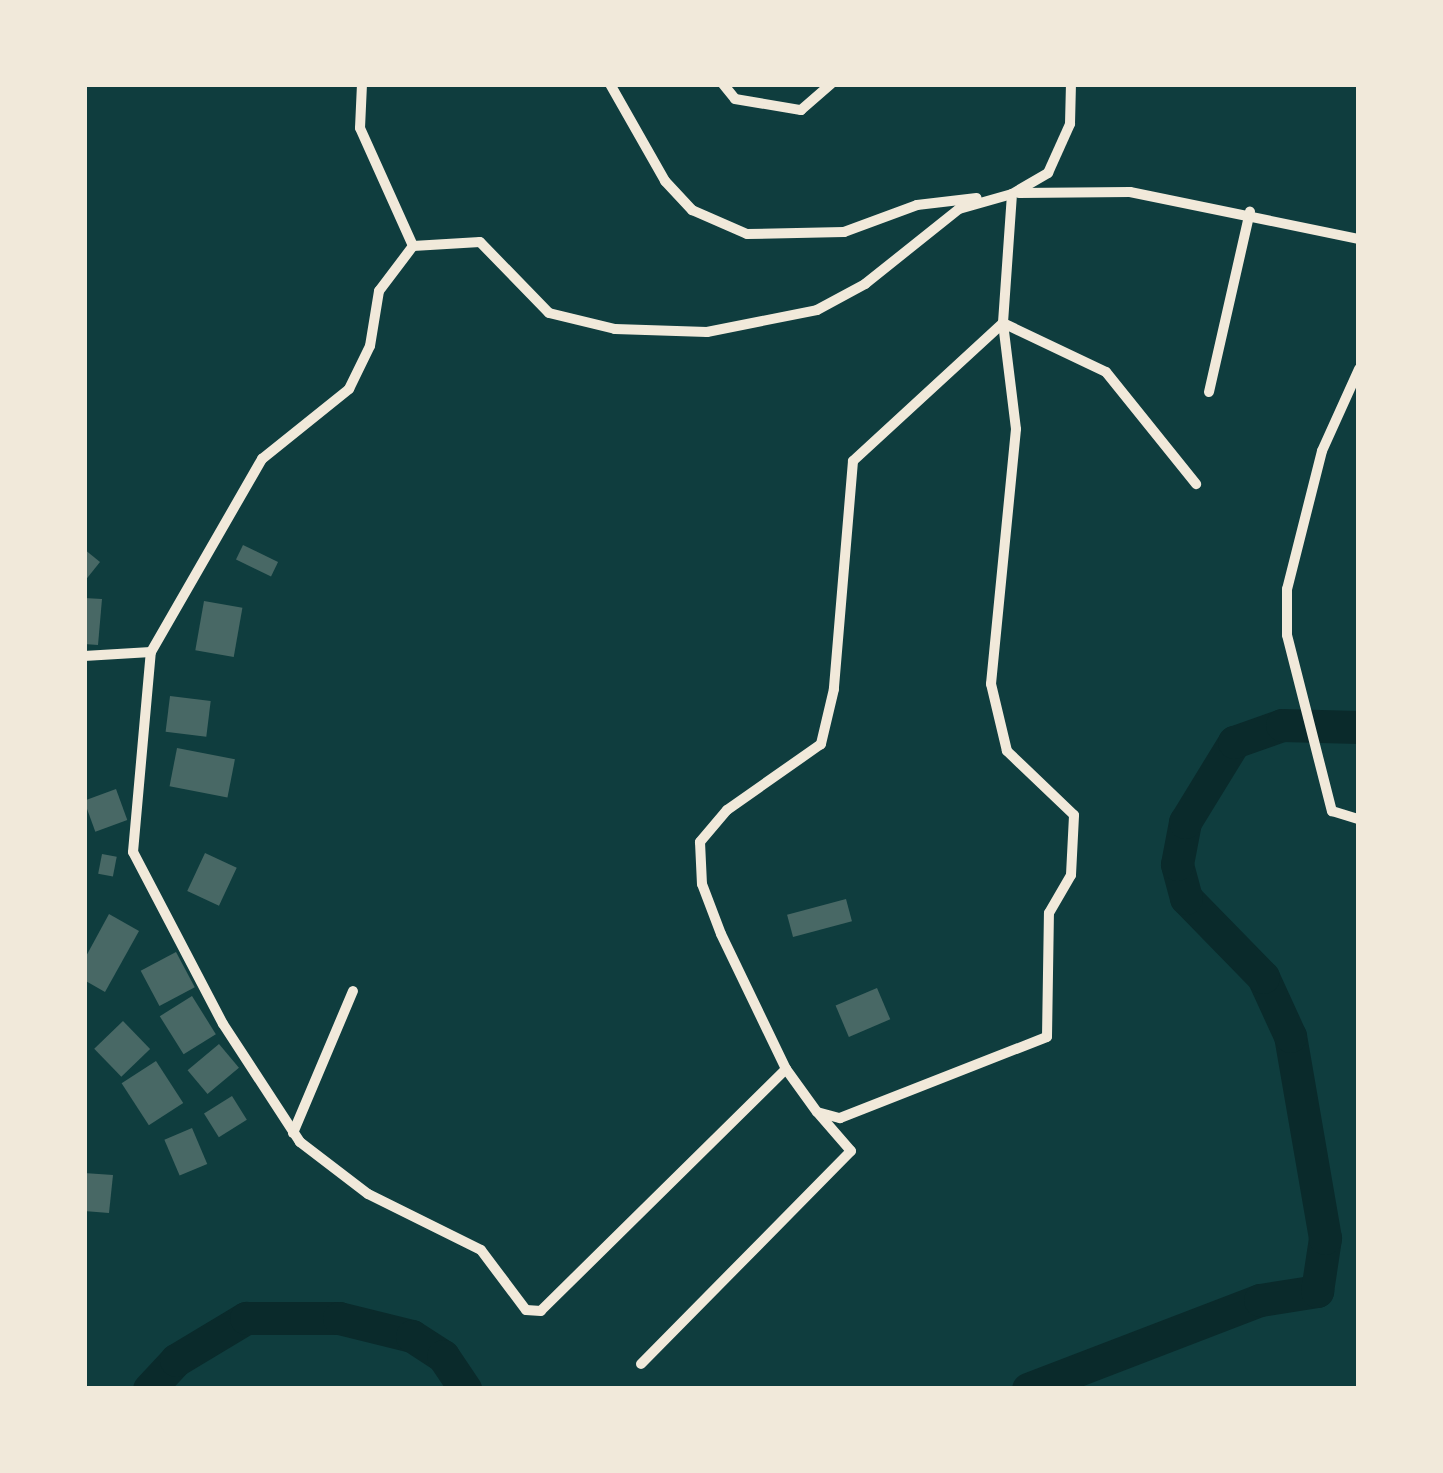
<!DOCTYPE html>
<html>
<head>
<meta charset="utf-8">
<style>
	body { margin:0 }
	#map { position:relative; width:1443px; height:1473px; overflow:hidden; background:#0f3d3e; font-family:Figtree,sans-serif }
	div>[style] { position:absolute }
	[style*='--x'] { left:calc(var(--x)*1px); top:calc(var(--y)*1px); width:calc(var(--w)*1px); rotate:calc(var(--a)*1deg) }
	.river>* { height:33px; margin:-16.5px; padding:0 16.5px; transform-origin:16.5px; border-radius:16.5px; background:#0a2a2b }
	.building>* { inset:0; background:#486865; transform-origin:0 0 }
	.minor>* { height:10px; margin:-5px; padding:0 5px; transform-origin:5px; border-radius:5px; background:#f1e9da }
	span { translate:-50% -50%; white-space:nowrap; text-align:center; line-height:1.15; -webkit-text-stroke:10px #f1e9da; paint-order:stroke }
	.frame { position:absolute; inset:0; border:87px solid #f1e9da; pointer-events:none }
</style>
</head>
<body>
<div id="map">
	<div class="river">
		<i style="--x:149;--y:1389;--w:40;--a:-47"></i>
		<i style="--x:176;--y:1360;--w:82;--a:-31"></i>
		<i style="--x:246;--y:1318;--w:93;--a:0"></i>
		<i style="--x:339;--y:1318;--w:75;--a:13.9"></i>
		<i style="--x:412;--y:1336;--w:37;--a:33"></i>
		<i style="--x:443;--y:1356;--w:40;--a:56"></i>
		<i style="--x:1028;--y:1389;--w:248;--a:-21"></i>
		<i style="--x:1260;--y:1300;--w:58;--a:-9"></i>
		<i style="--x:1317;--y:1291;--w:54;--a:-81.4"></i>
		<i style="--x:1325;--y:1238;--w:205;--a:-99.8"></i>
		<i style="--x:1290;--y:1036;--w:65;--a:-114.6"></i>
		<i style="--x:1263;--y:977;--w:110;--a:-134.3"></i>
		<i style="--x:1186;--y:898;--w:35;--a:-105"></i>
		<i style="--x:1177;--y:864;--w:43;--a:-79.2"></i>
		<i style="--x:1185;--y:822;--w:94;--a:-58.5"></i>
		<i style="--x:1234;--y:742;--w:51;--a:-19.5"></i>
		<i style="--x:1282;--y:725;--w:77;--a:1.5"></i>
	</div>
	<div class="building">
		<i style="left:243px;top:545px;width:39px;height:16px;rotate:26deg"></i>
		<i style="clip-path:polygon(84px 549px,100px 562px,84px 582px)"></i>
		<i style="clip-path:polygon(84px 598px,102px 599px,98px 645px,84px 644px)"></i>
		<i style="left:204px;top:601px;width:39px;height:50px;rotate:10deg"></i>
		<i style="left:170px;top:696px;width:41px;height:36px;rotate:7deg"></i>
		<i style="left:177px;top:748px;width:59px;height:39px;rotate:11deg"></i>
		<i style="left:116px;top:789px;width:33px;height:34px;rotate:70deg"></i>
		<i style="left:205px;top:853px;width:35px;height:42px;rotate:25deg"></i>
		<i style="left:102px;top:854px;width:15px;height:20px;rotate:11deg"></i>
		<i style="left:846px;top:899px;width:23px;height:61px;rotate:75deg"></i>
		<i style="clip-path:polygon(109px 914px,139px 931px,105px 992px,84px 980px,84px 960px)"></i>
		<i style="left:176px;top:952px;width:40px;height:40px;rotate:62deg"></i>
		<i style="left:877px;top:988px;width:34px;height:45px;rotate:67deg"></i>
		<i style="left:192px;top:996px;width:45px;height:38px;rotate:58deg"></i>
		<i style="left:123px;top:1021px;width:39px;height:40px;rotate:46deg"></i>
		<i style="left:219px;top:1044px;width:31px;height:41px;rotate:50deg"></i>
		<i style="left:156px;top:1061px;width:50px;height:41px;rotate:57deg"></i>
		<i style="left:232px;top:1096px;width:28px;height:33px;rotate:58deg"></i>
		<i style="left:192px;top:1128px;width:39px;height:30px;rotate:67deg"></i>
		<i style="clip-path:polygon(84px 1173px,113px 1175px,109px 1213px,84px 1211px)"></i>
	</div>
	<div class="minor">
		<i style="--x:362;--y:84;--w:44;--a:92.6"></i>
		<i style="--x:360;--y:128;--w:129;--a:65.8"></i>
		<i style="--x:610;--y:84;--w:112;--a:60.4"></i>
		<i style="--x:665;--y:181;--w:40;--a:47"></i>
		<i style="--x:692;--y:210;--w:60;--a:23.6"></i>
		<i style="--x:747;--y:234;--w:97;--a:-1.2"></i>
		<i style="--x:844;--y:232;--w:78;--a:-20.3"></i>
		<i style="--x:917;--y:205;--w:60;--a:-6.7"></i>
		<i style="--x:723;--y:84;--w:19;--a:51"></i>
		<i style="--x:735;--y:99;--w:67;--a:9.5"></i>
		<i style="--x:801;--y:110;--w:40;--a:-41"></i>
		<i style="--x:1019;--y:193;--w:111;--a:-0.5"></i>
		<i style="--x:1130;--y:192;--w:234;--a:11.6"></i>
		<i style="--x:1012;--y:194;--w:129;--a:94"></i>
		<i style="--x:1003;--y:323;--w:204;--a:137.4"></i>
		<i style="--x:853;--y:461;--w:229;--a:94.8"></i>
		<i style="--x:834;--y:689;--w:57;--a:103.3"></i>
		<i style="--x:821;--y:744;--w:115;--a:144.9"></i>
		<i style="--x:727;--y:810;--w:42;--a:130.2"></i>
		<i style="--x:700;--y:842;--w:42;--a:87.3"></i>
		<i style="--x:702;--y:884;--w:53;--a:69.2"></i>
		<i style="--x:721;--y:934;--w:150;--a:64.3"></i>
		<i style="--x:786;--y:1069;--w:344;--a:135.4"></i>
		<i style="--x:541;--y:1311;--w:15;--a:-176"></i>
		<i style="--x:526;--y:1310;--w:75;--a:-126.9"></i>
		<i style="--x:481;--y:1250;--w:126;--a:-153.6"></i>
		<i style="--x:368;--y:1194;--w:86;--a:-142.6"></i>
		<i style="--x:300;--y:1142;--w:141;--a:-123.1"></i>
		<i style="--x:223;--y:1024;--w:194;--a:-117.6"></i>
		<i style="--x:133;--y:852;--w:201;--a:-84.9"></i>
		<i style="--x:151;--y:652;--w:223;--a:-60.1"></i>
		<i style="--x:262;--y:459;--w:112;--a:-38.8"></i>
		<i style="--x:349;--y:389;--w:48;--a:-64"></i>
		<i style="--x:370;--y:346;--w:56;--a:-80.7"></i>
		<i style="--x:379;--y:291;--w:56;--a:-52.9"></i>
		<i style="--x:413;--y:246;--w:67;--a:-3.4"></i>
		<i style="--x:480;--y:242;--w:99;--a:45.8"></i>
		<i style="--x:549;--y:313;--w:68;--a:13.6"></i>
		<i style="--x:615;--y:329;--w:92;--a:1.9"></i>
		<i style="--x:707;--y:332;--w:112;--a:-11.3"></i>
		<i style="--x:817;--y:310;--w:55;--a:-28.4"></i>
		<i style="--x:865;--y:284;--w:120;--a:-38.6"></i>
		<i style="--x:959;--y:209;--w:55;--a:-15.8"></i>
		<i style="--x:1012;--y:194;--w:42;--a:-30.3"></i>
		<i style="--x:1048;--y:173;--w:54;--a:-65.8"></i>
		<i style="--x:1070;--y:124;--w:40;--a:-88.6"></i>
		<i style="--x:1003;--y:323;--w:114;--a:25.4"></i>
		<i style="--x:1106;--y:372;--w:144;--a:51.2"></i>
		<i style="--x:1359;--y:369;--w:90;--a:114.3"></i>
		<i style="--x:1322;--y:451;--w:142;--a:104.2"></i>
		<i style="--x:1287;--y:589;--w:46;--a:90"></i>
		<i style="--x:1287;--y:635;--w:182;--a:75.7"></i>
		<i style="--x:1332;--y:811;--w:28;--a:17"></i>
		<i style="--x:1209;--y:392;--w:185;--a:-77.2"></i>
		<i style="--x:84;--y:656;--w:67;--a:-3.4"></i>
		<i style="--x:786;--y:1069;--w:53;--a:54.2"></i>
		<i style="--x:817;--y:1112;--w:24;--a:15"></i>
		<i style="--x:840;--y:1118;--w:222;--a:-21.4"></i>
		<i style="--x:1047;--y:1037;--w:124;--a:-89.1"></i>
		<i style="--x:1049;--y:913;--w:44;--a:-59.9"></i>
		<i style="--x:1071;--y:875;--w:60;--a:-87.1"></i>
		<i style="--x:1074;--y:815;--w:93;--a:-136.3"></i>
		<i style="--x:1007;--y:751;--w:69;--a:-103.4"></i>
		<i style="--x:991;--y:684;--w:256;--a:-84.4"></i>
		<i style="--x:1016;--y:429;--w:107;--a:-97"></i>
		<i style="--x:293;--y:1133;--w:154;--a:-67.1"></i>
		<i style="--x:641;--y:1364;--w:299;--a:-45.4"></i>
		<i style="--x:851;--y:1151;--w:49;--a:-130.9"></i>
	</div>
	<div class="frame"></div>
</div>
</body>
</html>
